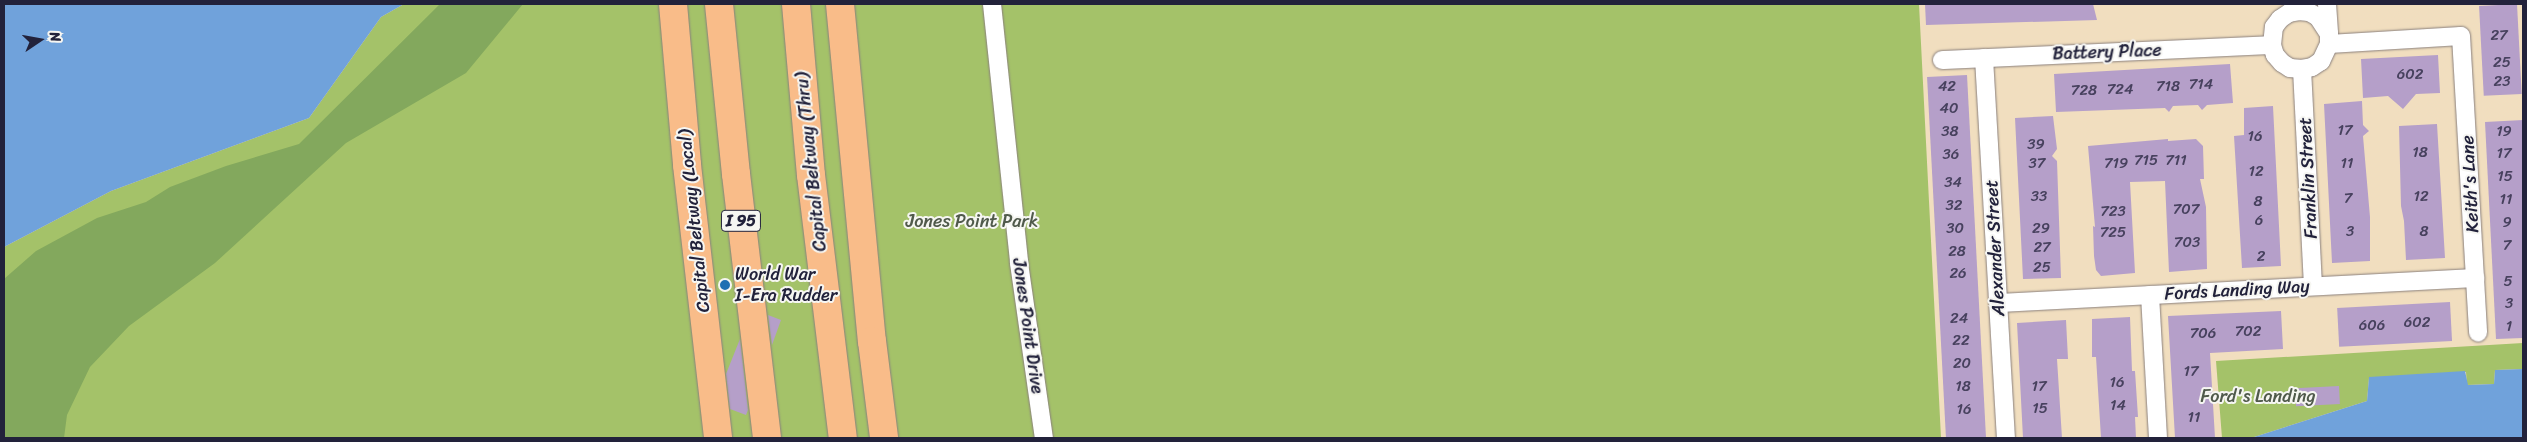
<!DOCTYPE html>
<html>
<head>
<meta charset="utf-8">
<style>
	body { margin:0 }
	#map { position:relative; width:2527px; height:442px; overflow:hidden; background:#f1debf; font-family:Sriracha,sans-serif }
	div>[style] { position:absolute }
	[style*='--x'] { left:calc(var(--x)*1px); top:calc(var(--y)*1px); width:calc(var(--w)*1px); rotate:calc(var(--a)*1deg) }
	.green>* { inset:0; background:#a4c269 }
	.forest>* { inset:0; background:#83a85d }
	.water>* { inset:0; background:#70a2db }
	.building>* { inset:0; background:#b59fc9; transform-origin:0 0 }
	.roads { filter:drop-shadow(0 0 1px #8a807d) drop-shadow(0 0 1px #8a807d) }
	.minor>* { height:18px; margin:-9px; padding:0 9px; transform-origin:9px; border-radius:9px; background:#fff }
	.motorway>* { height:28px; margin:-14px; padding:0 14px; transform-origin:14px; border-radius:14px; background:#f9bc89 }
	.dots>* { width:14px; height:14px; translate:-50% -50%; box-sizing:border-box; border:2px solid #f6f6f2; border-radius:50% }
	span { translate:-50% -50%; white-space:nowrap; text-align:center; line-height:1.15; -webkit-text-stroke:4px #f6f6f2; paint-order:stroke }
	.number-label { font-size:15px; color:#47415e }
	.number-label span { -webkit-text-stroke-width:0 }
	.shield-label span { padding:1px 4px; background:#f6f6f2; border:1px solid; border-radius:4px; -webkit-text-stroke-width:0 }
	.shield-label { font-size:16px; color:#22223b; font-weight:700 }
	.street-label { font-size:18px; color:#22223b }
	.park-label { font-size:18px; color:#505a4b }
	.poi-label { font-size:18px; color:#22223b }
	.left { translate:0 -50%; text-align:left }
	.frame { position:absolute; inset:0; border:5px solid #22223b; pointer-events:none }
	.north { position:absolute; left:15px; top:15px; width:50px; height:50px; -webkit-text-stroke:4px #f6f6f2; paint-order:stroke; rotate:78deg; font-size:14px; font-weight:700; line-height:20px; text-align:center; color:#22223b }
	.north::after { content:''; display:block; margin:auto; width:18px; height:22px; background:#22223b; clip-path:polygon(50% 0,100% 100%,50% 72%,0 100%) }
</style>
</head>
<body>
<div id="map">
	<div class="green">
		<i style="clip-path:polygon(404px 4px,1919px 4px,1941px 438px,4px 438px,4px 247px,111px 191px,309px 118px,381px 17px)"></i>
		<i style="clip-path:polygon(2523px 343px,2523px 369px,2495px 370px,2494px 384px,2467px 385px,2466px 372px,2369px 378px,2367px 401px,2251px 438px,2222px 438px,2216px 361px)"></i>
	</div>
	<div class="forest">
		<i style="clip-path:polygon(440px 4px,523px 4px,466px 73px,346px 143px,215px 263px,129px 326px,90px 367px,67px 415px,64px 438px,4px 438px,4px 279px,36px 251px,97px 218px,146px 202px,170px 187px,226px 166px,299px 144px)"></i>
	</div>
	<div class="water">
		<i style="clip-path:polygon(4px 4px,404px 4px,381px 17px,309px 118px,111px 191px,4px 247px)"></i>
		<i style="clip-path:polygon(2523px 369px,2523px 438px,2251px 438px,2367px 401px,2369px 377px,2465px 371px,2468px 385px,2494px 384px,2495px 370px)"></i>
	</div>
	<div class="building">
		<i style="clip-path:polygon(1925px 4px,2093px 4px,2097px 20px,1926px 25px)"></i>
		<i style="left:2517px;top:4px;width:90px;height:38px;rotate:87deg"></i>
		<i style="clip-path:polygon(2438px 55px,2440px 93px,2416px 94px,2403px 109px,2388px 96px,2363px 98px,2361px 59px)"></i>
		<i style="clip-path:polygon(2230px 64px,2233px 103px,2207px 105px,2202px 110px,2198px 105px,2173px 106px,2169px 112px,2165px 108px,2056px 112px,2054px 74px)"></i>
		<i style="left:1967px;top:75px;width:363px;height:40px;rotate:87deg"></i>
		<i style="clip-path:polygon(2362px 101px,2363px 125px,2369px 131px,2363px 136px,2370px 217px,2370px 261px,2332px 263px,2324px 104px)"></i>
		<i style="clip-path:polygon(2273px 106px,2281px 266px,2242px 268px,2234px 136px,2244px 135px,2244px 108px)"></i>
		<i style="clip-path:polygon(2053px 116px,2057px 149px,2052px 156px,2057px 161px,2061px 278px,2023px 279px,2015px 118px)"></i>
		<i style="clip-path:polygon(2523px 120px,2523px 338px,2496px 339px,2485px 122px)"></i>
		<i style="clip-path:polygon(2437px 124px,2445px 258px,2406px 260px,2404px 221px,2401px 206px,2399px 126px)"></i>
		<i style="clip-path:polygon(2168px 139px,2168px 141px,2196px 139px,2203px 146px,2204px 179px,2200px 179px,2206px 207px,2207px 269px,2169px 272px,2165px 181px,2130px 182px,2135px 273px,2101px 276px,2096px 270px,2094px 256px,2093px 226px,2095px 227px,2088px 146px)"></i>
		<i style="left:2450px;top:302px;width:39px;height:113px;rotate:87deg"></i>
		<i style="clip-path:polygon(2281px 311px,2283px 349px,2210px 353px,2215px 438px,2175px 438px,2168px 316px)"></i>
		<i style="clip-path:polygon(768px 315px,781px 320px,772px 345px)"></i>
		<i style="clip-path:polygon(2130px 317px,2132px 371px,2135px 371px,2138px 417px,2135px 417px,2136px 438px,2101px 438px,2096px 357px,2092px 357px,2092px 319px)"></i>
		<i style="clip-path:polygon(2066px 320px,2068px 359px,2057px 359px,2062px 438px,2023px 438px,2017px 323px)"></i>
		<i style="clip-path:polygon(740px 339px,748px 410px,746px 415px,730px 409px,726px 374px)"></i>
		<i style="left:2339px;top:386px;width:18px;height:44px;rotate:87deg"></i>
	</div>
	<div class="roads">
		<div class="minor">
			<i style="--x:992;--y:4;--w:260;--a:84"></i>
			<i style="--x:1019;--y:263;--w:177;--a:81.9"></i>
			<i style="--x:2327;--y:4;--w:30;--a:86"></i>
			<i style="--x:2329;--y:34;--w:10;--a:90"></i>
			<i style="--x:2329;--y:44;--w:19;--a:115"></i>
			<i style="--x:2321;--y:61;--w:11;--a:146"></i>
			<i style="--x:2312;--y:67;--w:10;--a:169"></i>
			<i style="--x:2302;--y:69;--w:12;--a:-175"></i>
			<i style="--x:2290;--y:68;--w:9;--a:-148"></i>
			<i style="--x:2282;--y:63;--w:11;--a:-131"></i>
			<i style="--x:2275;--y:55;--w:10;--a:-107"></i>
			<i style="--x:2272;--y:45;--w:18;--a:-84"></i>
			<i style="--x:2274;--y:27;--w:10;--a:-53"></i>
			<i style="--x:2280;--y:19;--w:11;--a:-34"></i>
			<i style="--x:2289;--y:13;--w:10;--a:-11"></i>
			<i style="--x:2299;--y:11;--w:10;--a:6"></i>
			<i style="--x:2309;--y:12;--w:10;--a:29"></i>
			<i style="--x:2318;--y:17;--w:20;--a:57"></i>
			<i style="--x:2329;--y:44;--w:132;--a:-3.5"></i>
			<i style="--x:2461;--y:36;--w:297;--a:86.7"></i>
			<i style="--x:1984;--y:58;--w:381;--a:86.7"></i>
			<i style="--x:1942;--y:60;--w:330;--a:-2.6"></i>
			<i style="--x:2302;--y:69;--w:217;--a:87.1"></i>
			<i style="--x:2150;--y:295;--w:143;--a:86.8"></i>
			<i style="--x:1999;--y:303;--w:477;--a:-3"></i>
		</div>
		<div class="motorway">
			<i style="--x:673;--y:4;--w:162;--a:85"></i>
			<i style="--x:687;--y:165;--w:275;--a:83.5"></i>
			<i style="--x:719;--y:4;--w:171;--a:84.3"></i>
			<i style="--x:736;--y:174;--w:266;--a:83.3"></i>
			<i style="--x:796;--y:4;--w:172;--a:85"></i>
			<i style="--x:811;--y:175;--w:265;--a:83.1"></i>
			<i style="--x:840;--y:4;--w:339;--a:84.6"></i>
			<i style="--x:872;--y:341;--w:98;--a:82.9"></i>
		</div>
	</div>
	<div class="dots">
		<i style="left:725px;top:285px;background:#1f6fb2"></i>
	</div>
	<div class="number-label">
		<span style="left:2499px;top:36px">27</span>
		<span style="left:2502px;top:63px">25</span>
		<span style="left:2410px;top:75px">602</span>
		<span style="left:2502px;top:82px">23</span>
		<span style="left:2201px;top:85px">714</span>
		<span style="left:1947px;top:87px">42</span>
		<span style="left:2168px;top:87px">718</span>
		<span style="left:2120px;top:90px">724</span>
		<span style="left:2084px;top:91px">728</span>
		<span style="left:1949px;top:109px">40</span>
		<span style="left:2345px;top:131px">17</span>
		<span style="left:1950px;top:132px">38</span>
		<span style="left:2504px;top:132px">19</span>
		<span style="left:2255px;top:137px">16</span>
		<span style="left:2036px;top:145px">39</span>
		<span style="left:2420px;top:153px">18</span>
		<span style="left:2504px;top:154px">17</span>
		<span style="left:1951px;top:155px">36</span>
		<span style="left:2146px;top:161px">715</span>
		<span style="left:2176px;top:161px">711</span>
		<span style="left:2037px;top:164px">37</span>
		<span style="left:2116px;top:164px">719</span>
		<span style="left:2347px;top:164px">11</span>
		<span style="left:2256px;top:172px">12</span>
		<span style="left:2505px;top:177px">15</span>
		<span style="left:1953px;top:183px">34</span>
		<span style="left:2039px;top:197px">33</span>
		<span style="left:2421px;top:197px">12</span>
		<span style="left:2348px;top:199px">7</span>
		<span style="left:2506px;top:200px">11</span>
		<span style="left:2258px;top:202px">8</span>
		<span style="left:1954px;top:206px">32</span>
		<span style="left:2186px;top:210px">707</span>
		<span style="left:2113px;top:212px">723</span>
		<span style="left:2259px;top:221px">6</span>
		<span style="left:2507px;top:223px">9</span>
		<span style="left:1955px;top:229px">30</span>
		<span style="left:2041px;top:229px">29</span>
		<span style="left:2350px;top:232px">3</span>
		<span style="left:2424px;top:232px">8</span>
		<span style="left:2113px;top:233px">725</span>
		<span style="left:2187px;top:243px">703</span>
		<span style="left:2507px;top:246px">7</span>
		<span style="left:2042px;top:248px">27</span>
		<span style="left:1957px;top:252px">28</span>
		<span style="left:2261px;top:257px">2</span>
		<span style="left:2042px;top:268px">25</span>
		<span style="left:1958px;top:274px">26</span>
		<span style="left:2508px;top:282px">5</span>
		<span style="left:2509px;top:304px">3</span>
		<span style="left:1959px;top:319px">24</span>
		<span style="left:2417px;top:323px">602</span>
		<span style="left:2372px;top:326px">606</span>
		<span style="left:2509px;top:327px">1</span>
		<span style="left:2248px;top:332px">702</span>
		<span style="left:2203px;top:334px">706</span>
		<span style="left:1961px;top:341px">22</span>
		<span style="left:1962px;top:364px">20</span>
		<span style="left:2191px;top:372px">17</span>
		<span style="left:2117px;top:383px">16</span>
		<span style="left:1963px;top:387px">18</span>
		<span style="left:2039px;top:387px">17</span>
		<span style="left:2118px;top:406px">14</span>
		<span style="left:2040px;top:409px">15</span>
		<span style="left:1964px;top:410px">16</span>
		<span style="left:2194px;top:418px">11</span>
	</div>
	<div class="shield-label">
		<span style="left:741px;top:221px">I 95</span>
	</div>
	<div class="street-label">
		<span style="left:2107px;top:52px;rotate:-2deg">Battery Place</span>
		<span style="left:811px;top:162px;rotate:-96deg">Capital Beltway (Thru)</span>
		<span style="left:2308px;top:178px;rotate:-93deg">Franklin Street</span>
		<span style="left:2470px;top:184px;rotate:-93deg">Keith's Lane</span>
		<span style="left:694px;top:221px;rotate:-96deg">Capital Beltway (Local)</span>
		<span style="left:1995px;top:248px;rotate:-93deg">Alexander Street</span>
		<span style="left:2237px;top:290px;rotate:-3deg">Fords Landing Way</span>
		<span style="left:1028px;top:326px;rotate:82deg">Jones Point Drive</span>
	</div>
	<div class="park-label">
		<span style="left:972px;top:221px">Jones Point Park</span>
		<span style="left:2258px;top:396px">Ford's Landing</span>
	</div>
	<div class="poi-label">
		<span class="left" style="left:735px;top:285px">World War<br>I-Era Rudder</span>
	</div>
	<div class="frame"></div>
	<div class="north">N</div>
</div>
</body>
</html>
